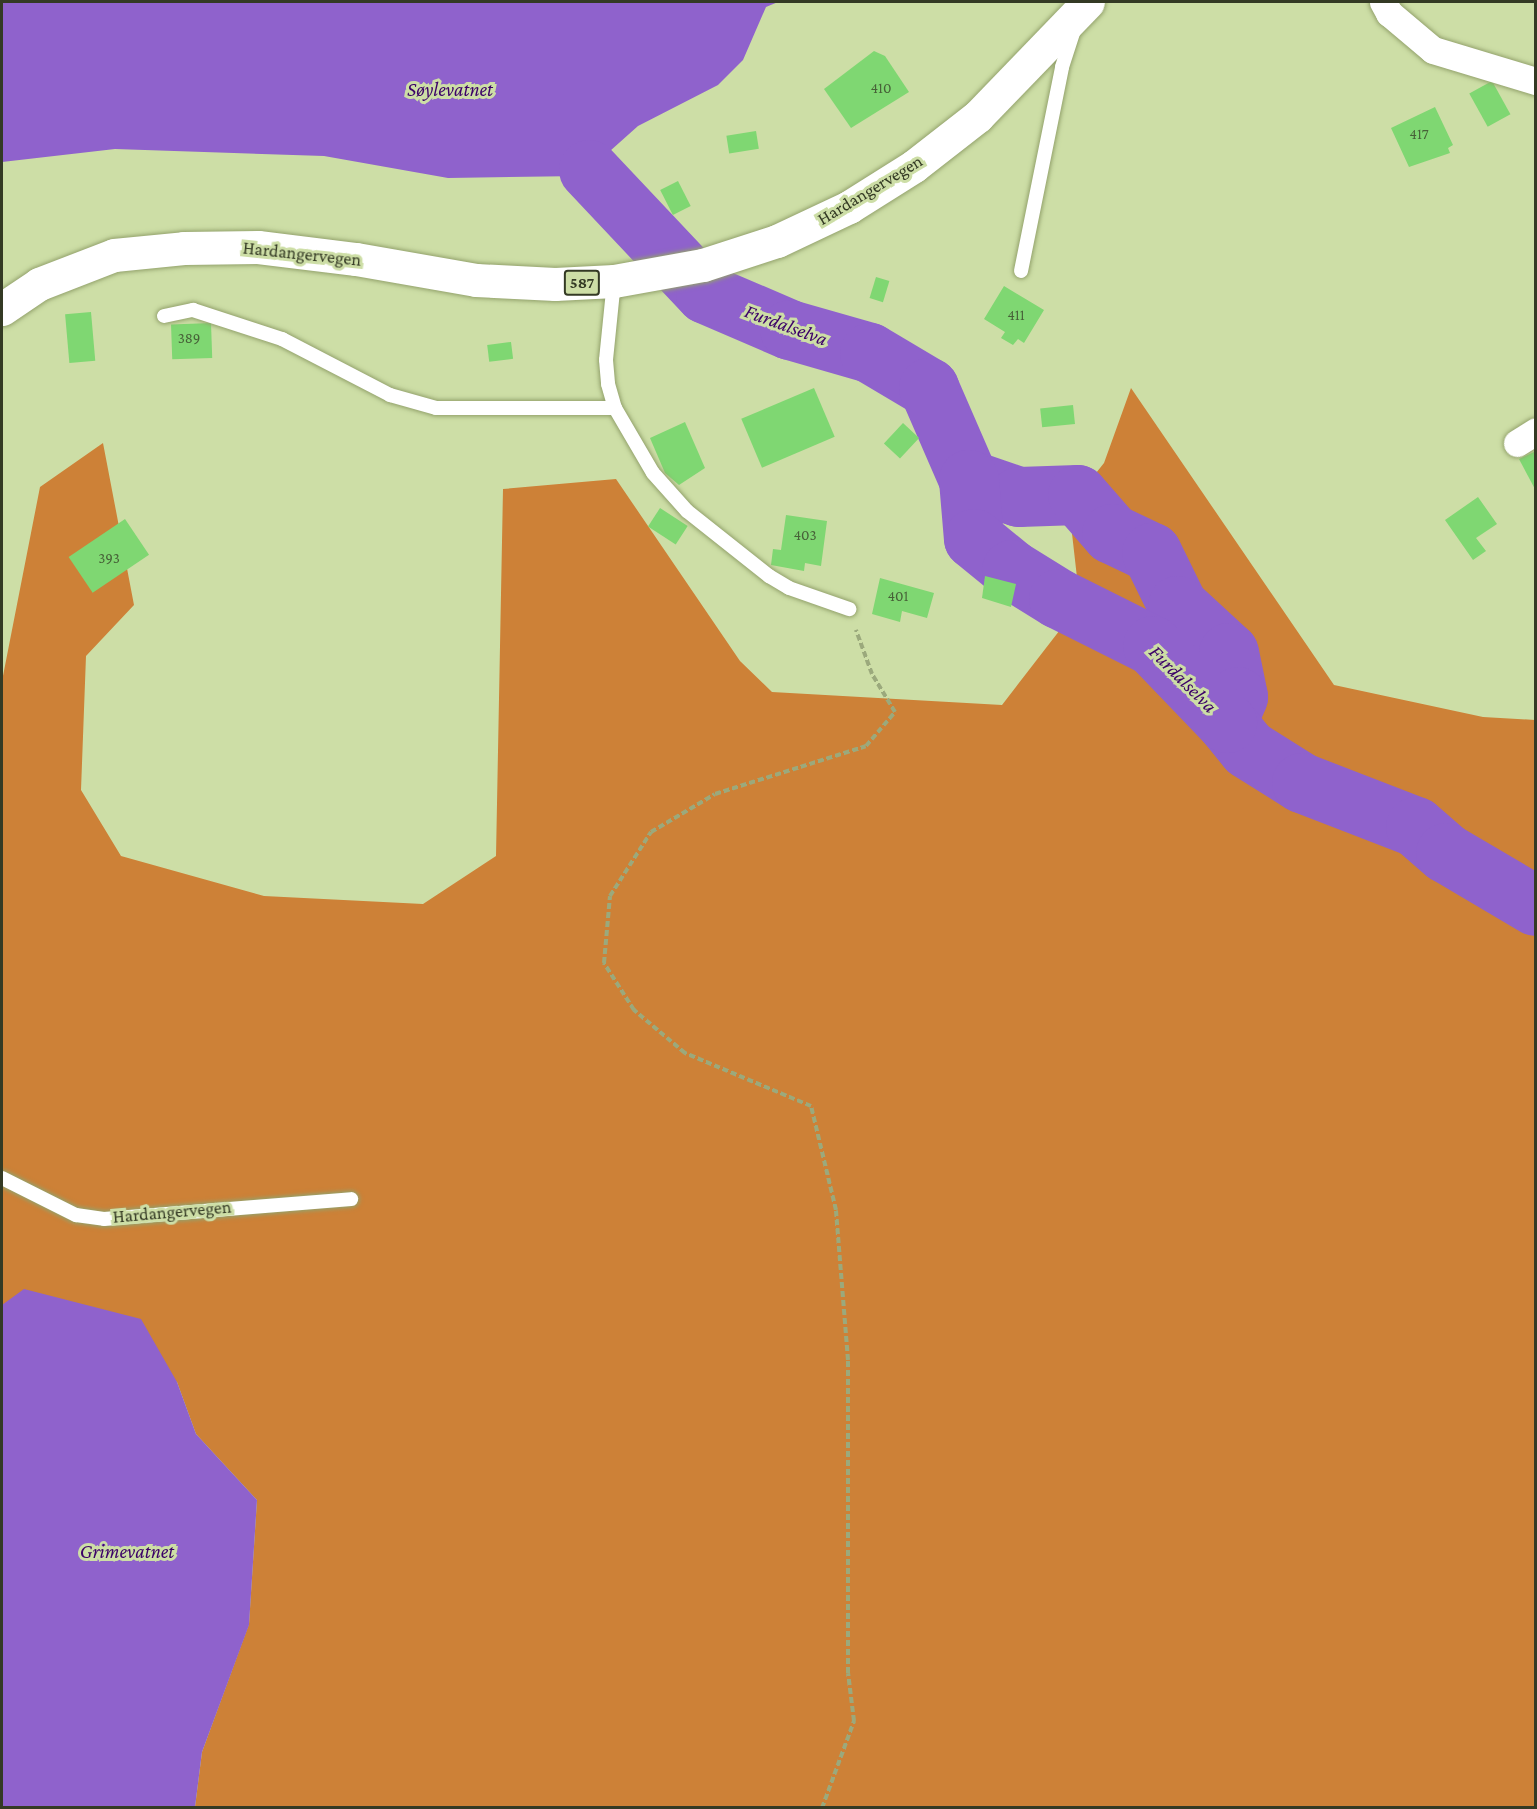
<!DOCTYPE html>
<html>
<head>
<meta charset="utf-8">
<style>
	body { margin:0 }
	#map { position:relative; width:1537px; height:1809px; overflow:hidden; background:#cddea6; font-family:"Crimson Pro",serif }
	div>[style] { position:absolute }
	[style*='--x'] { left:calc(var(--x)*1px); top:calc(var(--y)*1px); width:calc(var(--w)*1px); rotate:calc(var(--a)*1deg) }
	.forest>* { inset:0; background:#cd8137 }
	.water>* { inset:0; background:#8f62cc }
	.river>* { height:60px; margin:-30px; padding:0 30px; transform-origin:30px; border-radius:30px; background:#8f62cc }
	.building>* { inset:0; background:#7fd772; transform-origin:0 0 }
	.path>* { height:4px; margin-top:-2px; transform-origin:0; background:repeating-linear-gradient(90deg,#9ba97c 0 6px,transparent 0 9px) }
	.roads { filter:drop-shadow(0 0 2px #93a26c) drop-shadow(0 0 2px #93a26c) }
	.service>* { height:14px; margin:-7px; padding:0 7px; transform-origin:7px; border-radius:7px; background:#fff }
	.minor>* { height:27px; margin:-13.5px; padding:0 13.5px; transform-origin:13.5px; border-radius:13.5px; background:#fff }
	.primary>* { height:33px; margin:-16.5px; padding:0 16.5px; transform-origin:16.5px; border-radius:16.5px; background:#fff }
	span { translate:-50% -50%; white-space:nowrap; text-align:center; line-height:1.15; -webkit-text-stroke:6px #cddea6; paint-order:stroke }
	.number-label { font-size:15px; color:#476138 }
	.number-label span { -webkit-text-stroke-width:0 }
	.shield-label span { padding:2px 4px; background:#cddea6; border:2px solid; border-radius:4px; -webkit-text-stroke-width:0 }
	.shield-label { font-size:16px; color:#343a24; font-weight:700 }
	.street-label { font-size:18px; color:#343a24 }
	.water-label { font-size:20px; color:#3b0168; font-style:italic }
	.frame { position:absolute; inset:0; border:3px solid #343a24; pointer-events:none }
</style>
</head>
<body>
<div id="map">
	<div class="forest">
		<i style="clip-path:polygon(1131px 388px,1334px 685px,1483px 717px,1535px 720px,1535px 1807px,195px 1807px,202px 1752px,249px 1624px,257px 1500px,196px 1434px,177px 1382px,2px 1305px,2px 681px,40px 487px,103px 443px,134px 605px,86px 656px,81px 790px,121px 856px,264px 896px,423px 904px,496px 856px,503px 489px,616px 479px,740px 661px,772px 692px,1002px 705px,1080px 604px,1069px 507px,1104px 463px)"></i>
	</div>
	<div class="water">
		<i style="clip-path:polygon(2px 2px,778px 2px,766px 7px,743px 60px,718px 85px,638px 126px,582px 176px,448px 178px,324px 156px,115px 149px,2px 162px)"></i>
		<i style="clip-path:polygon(24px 1289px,141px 1319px,177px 1382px,196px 1434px,257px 1500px,249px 1625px,202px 1752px,195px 1807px,2px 1807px,2px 1305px)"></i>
	</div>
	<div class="river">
		<i style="--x:589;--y:170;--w:170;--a:46.7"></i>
		<i style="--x:706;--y:294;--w:91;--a:23.2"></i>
		<i style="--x:790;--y:330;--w:83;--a:16"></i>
		<i style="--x:870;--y:353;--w:69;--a:30.7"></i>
		<i style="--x:929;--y:388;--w:100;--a:66.5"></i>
		<i style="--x:969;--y:480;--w:53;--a:18.8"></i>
		<i style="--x:1019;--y:497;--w:59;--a:-1.9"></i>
		<i style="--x:1078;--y:495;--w:52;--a:48.9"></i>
		<i style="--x:1112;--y:534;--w:44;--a:25.4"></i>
		<i style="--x:1152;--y:553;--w:59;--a:63.9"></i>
		<i style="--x:1178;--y:606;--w:69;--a:42.7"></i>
		<i style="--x:1229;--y:653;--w:45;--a:78.4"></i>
		<i style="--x:1238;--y:697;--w:28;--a:113"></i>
		<i style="--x:1227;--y:723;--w:33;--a:51"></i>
		<i style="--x:1248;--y:749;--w:64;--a:32.2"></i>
		<i style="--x:1302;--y:783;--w:122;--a:21.1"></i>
		<i style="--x:1416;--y:827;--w:40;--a:41"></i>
		<i style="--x:1446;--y:853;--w:104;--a:30.5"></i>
		<i style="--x:969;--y:480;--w:59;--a:85.2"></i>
		<i style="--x:974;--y:539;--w:49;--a:39.2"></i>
		<i style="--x:1012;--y:570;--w:55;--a:31.7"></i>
		<i style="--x:1059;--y:599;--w:105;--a:26.6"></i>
		<i style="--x:1153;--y:646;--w:107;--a:46.1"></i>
	</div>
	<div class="building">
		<i style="clip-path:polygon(874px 51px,885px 56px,909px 92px,851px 128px,824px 89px)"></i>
		<i style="left:1492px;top:81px;width:38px;height:26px;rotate:61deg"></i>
		<i style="clip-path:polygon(1435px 107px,1453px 145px,1448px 148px,1450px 153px,1409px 167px,1391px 128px)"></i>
		<i style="left:756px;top:131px;width:18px;height:30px;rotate:81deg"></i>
		<i style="left:678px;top:181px;width:28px;height:20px;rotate:63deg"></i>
		<i style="left:876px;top:277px;width:14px;height:22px;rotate:17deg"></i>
		<i style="clip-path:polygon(1004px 286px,1044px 310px,1024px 343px,1018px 339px,1013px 345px,1001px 338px,1005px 332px,984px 319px)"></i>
		<i style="left:91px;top:312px;width:49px;height:26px;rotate:85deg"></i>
		<i style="left:211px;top:323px;width:35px;height:40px;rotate:88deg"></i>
		<i style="left:511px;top:342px;width:17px;height:24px;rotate:83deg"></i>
		<i style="left:814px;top:388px;width:53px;height:79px;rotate:67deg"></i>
		<i style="left:1073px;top:405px;width:19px;height:33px;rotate:84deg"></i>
		<i style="clip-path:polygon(685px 422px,705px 468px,679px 485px,665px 473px,650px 438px)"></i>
		<i style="left:903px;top:423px;width:22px;height:28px;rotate:43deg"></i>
		<i style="clip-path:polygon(1536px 451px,1536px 491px,1519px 459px)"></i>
		<i style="clip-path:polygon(1478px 497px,1497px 524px,1476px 538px,1486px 551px,1473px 560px,1445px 520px)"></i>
		<i style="left:660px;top:508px;width:33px;height:22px;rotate:33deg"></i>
		<i style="clip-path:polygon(786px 515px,827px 521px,821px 566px,805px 563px,804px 571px,771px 565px,773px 549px,781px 550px)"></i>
		<i style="left:125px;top:519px;width:43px;height:68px;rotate:56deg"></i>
		<i style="clip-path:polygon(985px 576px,1016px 584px,1011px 607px,982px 598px)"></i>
		<i style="clip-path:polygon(880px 578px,934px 593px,927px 618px,902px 611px,900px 622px,872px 614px)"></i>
	</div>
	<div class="path">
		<i style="--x:822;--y:1808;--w:93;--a:-69.8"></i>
		<i style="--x:854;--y:1721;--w:48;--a:-97.1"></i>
		<i style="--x:848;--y:1673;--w:313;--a:-90"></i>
		<i style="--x:848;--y:1360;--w:150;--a:-94.6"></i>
		<i style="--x:836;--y:1210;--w:107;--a:-103.5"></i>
		<i style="--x:811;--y:1106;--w:137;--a:-157.2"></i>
		<i style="--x:685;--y:1053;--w:67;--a:-139.9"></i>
		<i style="--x:634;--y:1010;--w:56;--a:-122.6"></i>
		<i style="--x:604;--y:963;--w:67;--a:-84.9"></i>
		<i style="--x:610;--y:896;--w:76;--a:-57.4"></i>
		<i style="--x:651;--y:832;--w:74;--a:-30.7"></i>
		<i style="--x:715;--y:794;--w:158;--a:-17.6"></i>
		<i style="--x:866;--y:746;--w:45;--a:-49.5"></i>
		<i style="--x:895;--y:712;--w:44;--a:-121.2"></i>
		<i style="--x:872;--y:674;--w:47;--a:-110"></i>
	</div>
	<div class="roads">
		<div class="service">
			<i style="--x:1021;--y:271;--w:208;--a:-78.6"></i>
			<i style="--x:1062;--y:67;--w:39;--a:-72"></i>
			<i style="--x:614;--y:281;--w:79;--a:95.8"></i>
			<i style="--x:606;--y:360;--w:24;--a:85"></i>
			<i style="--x:608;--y:384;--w:25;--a:74"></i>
			<i style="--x:615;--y:408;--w:75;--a:59.7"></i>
			<i style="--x:653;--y:473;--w:51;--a:48.2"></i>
			<i style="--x:687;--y:511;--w:105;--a:38.4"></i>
			<i style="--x:769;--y:576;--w:23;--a:31"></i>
			<i style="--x:789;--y:588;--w:64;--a:19.3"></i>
			<i style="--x:164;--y:316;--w:30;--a:-12"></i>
			<i style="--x:193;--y:310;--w:94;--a:18"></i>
			<i style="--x:282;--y:339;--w:122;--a:27.4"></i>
			<i style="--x:390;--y:395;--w:48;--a:15.8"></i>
			<i style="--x:436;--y:408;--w:179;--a:0"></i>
			<i style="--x:2;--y:1178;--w:83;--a:26.6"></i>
			<i style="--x:76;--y:1215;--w:28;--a:8"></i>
			<i style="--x:104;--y:1219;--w:248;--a:-4.6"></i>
		</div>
		<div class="minor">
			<i style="--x:1383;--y:2;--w:13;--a:61"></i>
			<i style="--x:1389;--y:13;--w:57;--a:40.1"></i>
			<i style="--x:1433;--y:50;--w:108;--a:16.8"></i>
			<i style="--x:1517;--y:443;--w:22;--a:-32"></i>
		</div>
		<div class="primary">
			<i style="--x:2;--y:309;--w:45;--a:-34"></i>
			<i style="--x:39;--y:284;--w:80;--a:-21.1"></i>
			<i style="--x:114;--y:255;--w:70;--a:-5.7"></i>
			<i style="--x:184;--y:248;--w:74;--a:-0.8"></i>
			<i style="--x:258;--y:247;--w:99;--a:7"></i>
			<i style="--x:356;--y:259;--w:122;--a:9.9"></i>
			<i style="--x:476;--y:280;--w:79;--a:2.9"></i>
			<i style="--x:555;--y:284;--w:59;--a:-2.9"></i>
			<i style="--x:614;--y:281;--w:90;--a:-10.2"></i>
			<i style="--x:703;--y:265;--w:78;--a:-18"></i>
			<i style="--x:777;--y:241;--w:80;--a:-25.3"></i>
			<i style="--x:849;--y:207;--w:77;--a:-32.2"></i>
			<i style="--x:914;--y:166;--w:81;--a:-38"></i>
			<i style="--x:978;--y:116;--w:158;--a:-46"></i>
		</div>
	</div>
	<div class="number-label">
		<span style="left:881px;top:89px">410</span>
		<span style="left:1419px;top:135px">417</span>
		<span style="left:1016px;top:316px">411</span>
		<span style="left:189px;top:339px">389</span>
		<span style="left:805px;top:536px">403</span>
		<span style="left:109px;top:559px">393</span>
		<span style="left:898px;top:597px">401</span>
	</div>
	<div class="shield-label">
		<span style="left:582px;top:283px">587</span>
	</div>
	<div class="street-label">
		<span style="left:870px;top:190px;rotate:-31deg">Hardangervegen</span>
		<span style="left:302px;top:254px;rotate:6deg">Hardangervegen</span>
		<span style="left:172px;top:1212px;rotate:-5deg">Hardangervegen</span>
	</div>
	<div class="water-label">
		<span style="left:450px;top:89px">Søylevatnet</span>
		<span style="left:786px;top:325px;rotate:20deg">Furdalselva</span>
		<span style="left:1183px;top:679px;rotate:45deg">Furdalselva</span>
		<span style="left:127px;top:1551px">Grimevatnet</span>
	</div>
	<div class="frame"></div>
</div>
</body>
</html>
